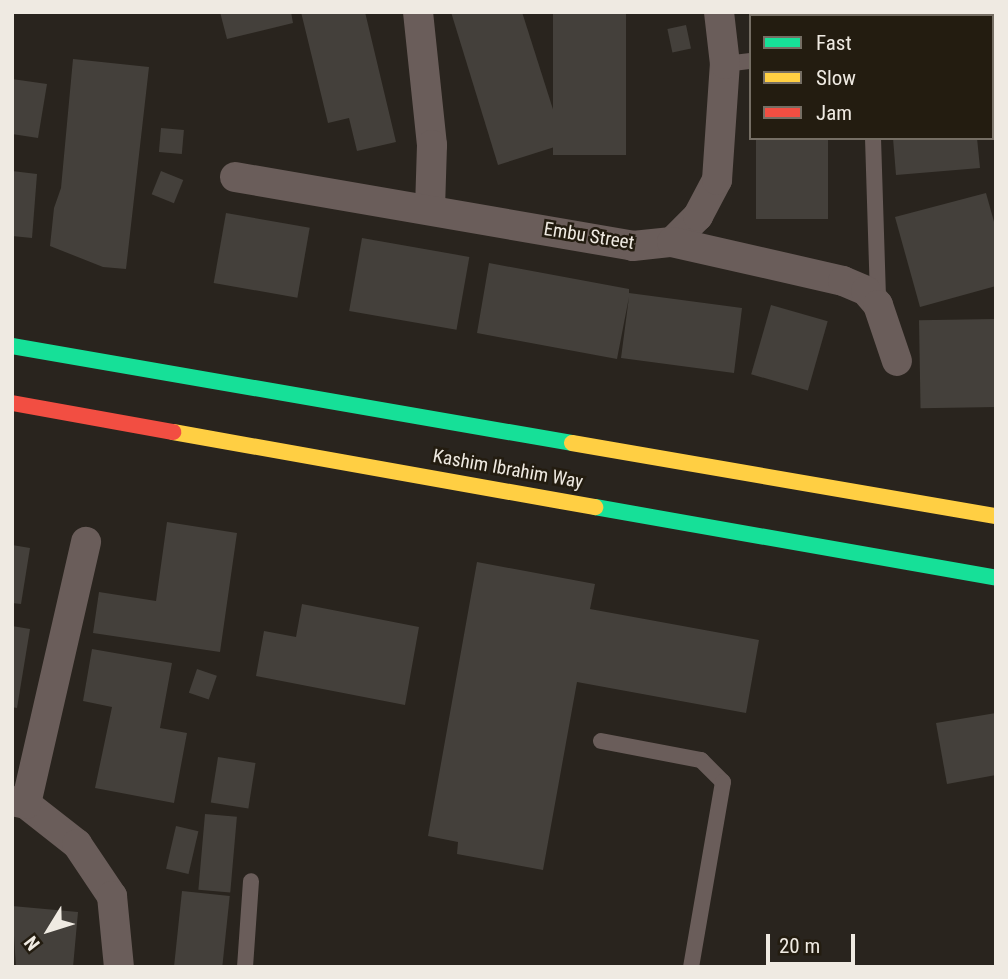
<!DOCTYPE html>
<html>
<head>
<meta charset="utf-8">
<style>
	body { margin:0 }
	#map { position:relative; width:1008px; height:979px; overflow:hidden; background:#29241e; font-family:"Roboto Condensed",sans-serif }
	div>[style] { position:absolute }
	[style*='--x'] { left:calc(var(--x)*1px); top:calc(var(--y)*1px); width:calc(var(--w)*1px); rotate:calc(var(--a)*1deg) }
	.building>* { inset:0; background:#44403b; transform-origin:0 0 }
	.lane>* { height:16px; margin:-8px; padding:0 8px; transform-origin:8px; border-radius:8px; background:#6a5d5a }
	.street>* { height:30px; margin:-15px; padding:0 15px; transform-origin:15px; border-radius:15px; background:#6a5d5a }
	.fast>* { height:16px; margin:-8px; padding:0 8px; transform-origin:8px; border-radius:8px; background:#16e098 }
	.slow>* { height:16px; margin:-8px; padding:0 8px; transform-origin:8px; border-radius:8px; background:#ffcf43 }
	.jam>* { height:16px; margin:-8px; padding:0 8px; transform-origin:8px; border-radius:8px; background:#f24e42 }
	span { translate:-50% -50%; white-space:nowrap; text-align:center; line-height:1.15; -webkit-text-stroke:5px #231c10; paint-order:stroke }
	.street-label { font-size:19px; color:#efeae2 }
	.frame { position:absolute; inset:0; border:14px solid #efeae2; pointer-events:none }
	.legend { position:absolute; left:749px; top:14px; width:245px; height:126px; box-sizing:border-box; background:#231c10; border:2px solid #756e64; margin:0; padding:9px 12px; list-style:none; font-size:21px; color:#efeae2 }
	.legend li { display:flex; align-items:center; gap:14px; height:35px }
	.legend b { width:35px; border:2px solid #756e64 }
	.north { position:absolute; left:14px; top:895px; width:70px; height:70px; -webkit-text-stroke:5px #231c10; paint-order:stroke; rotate:232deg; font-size:19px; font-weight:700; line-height:28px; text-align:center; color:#efeae2 }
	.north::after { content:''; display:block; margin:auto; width:24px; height:32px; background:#efeae2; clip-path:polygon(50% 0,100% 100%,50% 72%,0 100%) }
	.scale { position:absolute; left:766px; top:934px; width:89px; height:32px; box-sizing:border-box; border:4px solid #efeae2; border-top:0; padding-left:9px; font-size:21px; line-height:24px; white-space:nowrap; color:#efeae2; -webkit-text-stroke:5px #231c10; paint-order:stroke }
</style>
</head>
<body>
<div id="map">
	<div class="building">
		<i style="clip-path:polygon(220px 12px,291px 12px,293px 23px,227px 39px)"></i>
		<i style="clip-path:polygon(301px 12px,365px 12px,396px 142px,357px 151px,349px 118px,328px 123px)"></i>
		<i style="clip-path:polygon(451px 12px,522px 12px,564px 144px,498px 165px)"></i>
		<i style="left:553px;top:12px;width:73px;height:143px"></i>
		<i style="left:759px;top:12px;width:82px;height:4px"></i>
		<i style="left:686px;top:25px;width:24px;height:19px;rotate:78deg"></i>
		<i style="clip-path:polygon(73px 59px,149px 67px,126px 269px,103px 267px,50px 246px,54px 208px,61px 188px)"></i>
		<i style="clip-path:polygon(12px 79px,47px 84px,38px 138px,12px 134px)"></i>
		<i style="left:161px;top:128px;width:23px;height:24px;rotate:5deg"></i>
		<i style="left:756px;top:138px;width:72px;height:81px"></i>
		<i style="clip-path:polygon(893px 138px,977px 138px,980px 168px,896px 175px)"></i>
		<i style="clip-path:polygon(12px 171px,37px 174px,32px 238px,12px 236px)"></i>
		<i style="left:161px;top:171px;width:24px;height:25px;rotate:22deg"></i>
		<i style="clip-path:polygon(986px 193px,996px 229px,996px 286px,920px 307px,895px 217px)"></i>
		<i style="left:226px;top:213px;width:85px;height:71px;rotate:10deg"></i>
		<i style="left:362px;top:238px;width:109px;height:74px;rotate:10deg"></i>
		<i style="clip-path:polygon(489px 263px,629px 289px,629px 293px,742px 308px,734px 373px,621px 358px,629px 297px,617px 359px,477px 333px)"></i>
		<i style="left:771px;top:305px;width:59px;height:72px;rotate:16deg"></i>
		<i style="left:995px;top:319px;width:88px;height:76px;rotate:89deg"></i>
		<i style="clip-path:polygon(167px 522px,237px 533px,220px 652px,93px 633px,99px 592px,156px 601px)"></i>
		<i style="clip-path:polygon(12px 545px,30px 548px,21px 604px,12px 603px)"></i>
		<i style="clip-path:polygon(477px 562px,595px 584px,590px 609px,759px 640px,746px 713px,577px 682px,543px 870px,457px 854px,458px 842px,428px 836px)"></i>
		<i style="clip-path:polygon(302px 604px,419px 627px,405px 705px,256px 676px,264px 631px,296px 637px)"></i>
		<i style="clip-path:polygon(12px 626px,30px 629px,17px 708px,12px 707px)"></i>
		<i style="clip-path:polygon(92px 649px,172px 663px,160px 728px,187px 733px,174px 803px,95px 788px,112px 707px,83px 701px)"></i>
		<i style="left:197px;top:669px;width:21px;height:25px;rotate:19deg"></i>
		<i style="clip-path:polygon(996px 713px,996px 775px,947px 784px,936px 723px)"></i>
		<i style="left:218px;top:757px;width:38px;height:46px;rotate:9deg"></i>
		<i style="left:205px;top:814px;width:32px;height:76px;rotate:5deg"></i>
		<i style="left:176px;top:826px;width:23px;height:44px;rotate:13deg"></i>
		<i style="left:182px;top:891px;width:48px;height:76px;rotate:6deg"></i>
		<i style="clip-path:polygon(12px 906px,78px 912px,73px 967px,16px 967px)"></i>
	</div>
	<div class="lane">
		<i style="--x:725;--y:64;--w:26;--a:-7"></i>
		<i style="--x:873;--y:138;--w:162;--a:88.2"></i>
		<i style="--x:601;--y:741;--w:102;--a:10.8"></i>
		<i style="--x:701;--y:760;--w:31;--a:45"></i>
		<i style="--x:723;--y:782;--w:188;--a:99.8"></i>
		<i style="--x:245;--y:967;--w:86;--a:-86"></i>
	</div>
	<div class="street">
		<i style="--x:418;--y:12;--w:134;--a:84"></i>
		<i style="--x:432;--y:145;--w:62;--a:91.8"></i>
		<i style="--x:235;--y:177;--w:404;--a:9.8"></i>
		<i style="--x:633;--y:246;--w:39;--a:-6"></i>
		<i style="--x:672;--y:242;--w:37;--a:-45"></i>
		<i style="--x:698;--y:216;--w:41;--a:-62.2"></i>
		<i style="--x:717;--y:180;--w:116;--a:-86.1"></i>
		<i style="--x:725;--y:64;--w:52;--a:-96.6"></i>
		<i style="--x:672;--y:242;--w:175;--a:12.8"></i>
		<i style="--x:843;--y:281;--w:25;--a:23"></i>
		<i style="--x:866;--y:291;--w:18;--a:49"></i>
		<i style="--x:878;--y:305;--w:59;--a:71.3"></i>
		<i style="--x:12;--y:801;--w:14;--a:12"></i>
		<i style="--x:26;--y:804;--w:65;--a:38.1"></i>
		<i style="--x:77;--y:844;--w:63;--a:56.1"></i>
		<i style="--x:112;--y:896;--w:71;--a:84.4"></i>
		<i style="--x:26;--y:804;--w:269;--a:-77.1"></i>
	</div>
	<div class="fast">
		<i style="--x:12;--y:346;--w:568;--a:9.83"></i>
		<i style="--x:595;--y:507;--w:407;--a:10"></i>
	</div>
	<div class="slow">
		<i style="--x:173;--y:432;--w:429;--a:10.1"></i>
		<i style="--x:572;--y:443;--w:430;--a:9.8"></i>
	</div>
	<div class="jam">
		<i style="--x:12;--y:403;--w:164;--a:10.2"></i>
	</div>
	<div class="street-label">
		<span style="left:589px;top:236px;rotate:9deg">Embu Street</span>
		<span style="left:508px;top:469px;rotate:10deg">Kashim Ibrahim Way</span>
	</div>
	<div class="frame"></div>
	<ul class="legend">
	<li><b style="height:9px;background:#16e098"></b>Fast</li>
	<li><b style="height:9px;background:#ffcf43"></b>Slow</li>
	<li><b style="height:9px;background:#f24e42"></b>Jam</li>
	</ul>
	<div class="north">N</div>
	<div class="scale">20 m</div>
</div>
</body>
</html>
